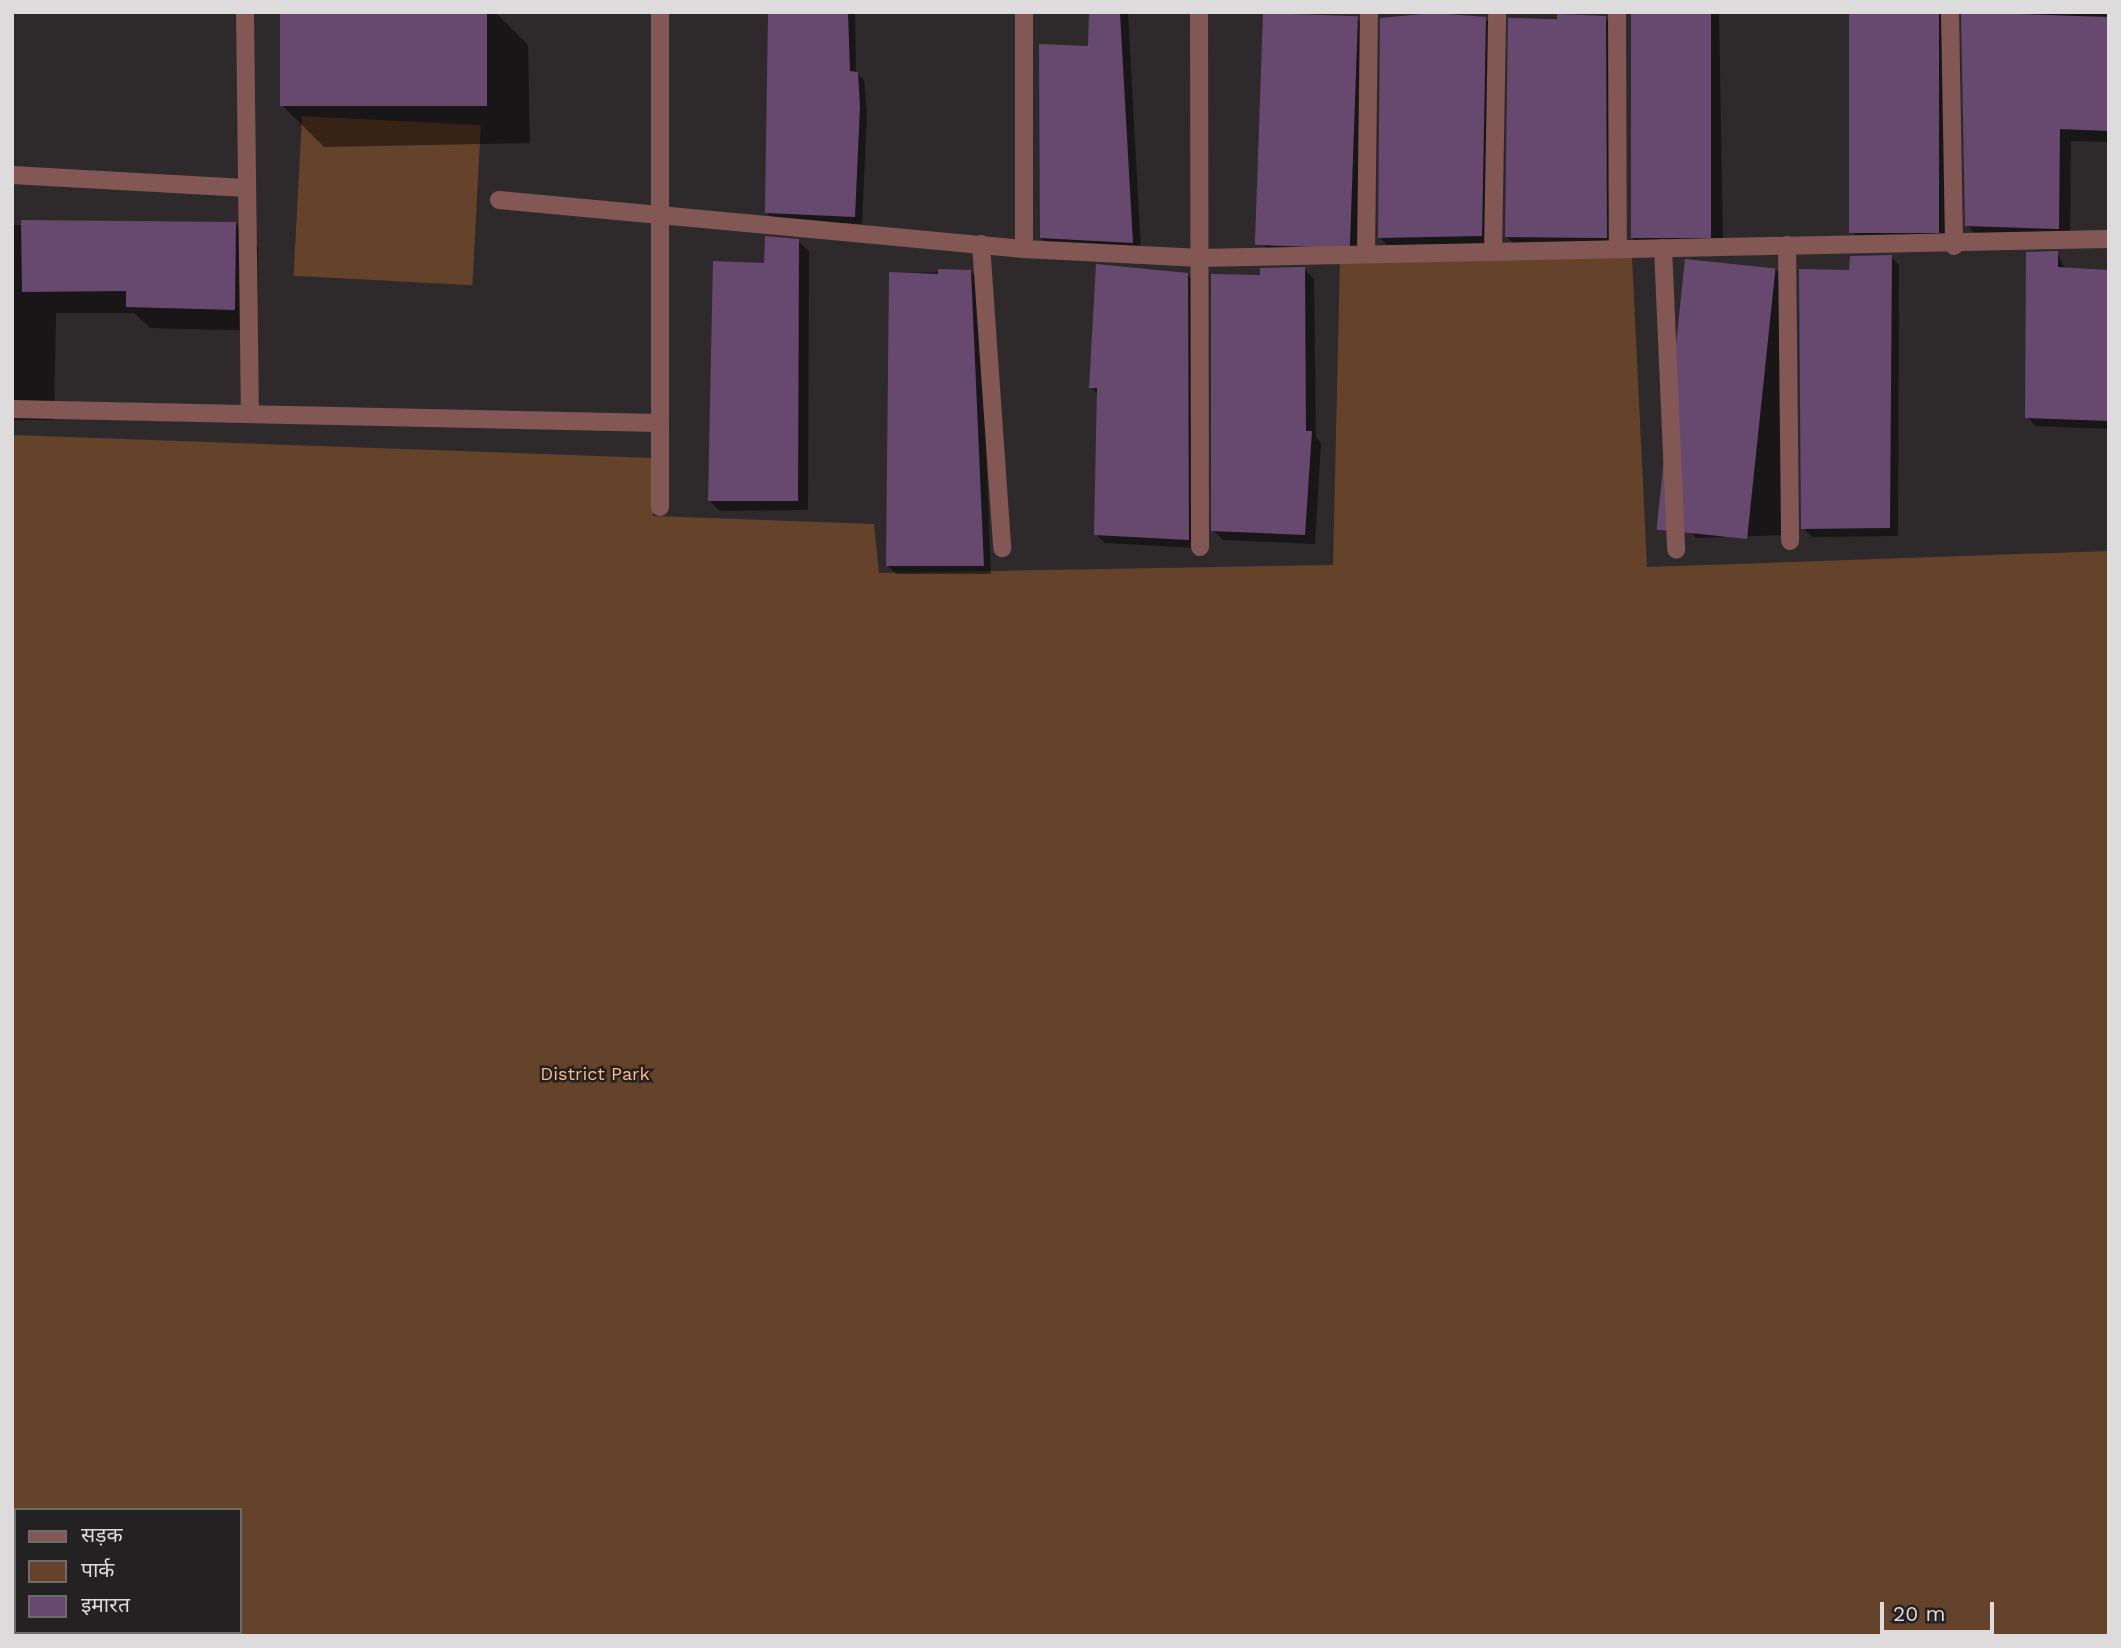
<!DOCTYPE html>
<html>
<head>
<meta charset="utf-8">
<style>
	body { margin:0 }
	#map { position:relative; width:2121px; height:1648px; overflow:hidden; background:#2e2a2c; font-family:"Work Sans","Noto Sans Devanagari",sans-serif }
	div>[style] { position:absolute }
	[style*='--x'] { left:calc(var(--x)*1px); top:calc(var(--y)*1px); width:calc(var(--w)*1px); rotate:calc(var(--a)*1deg) }
	.green>* { inset:0; background:#65432a; transform-origin:0 0 }
	.shadow>* { inset:0; background:#0007 }
	.building>* { inset:0; background:#674970; transform-origin:0 0 }
	.minor>* { height:18px; margin:-9px; padding:0 9px; transform-origin:9px; border-radius:9px; background:#835754 }
	span { translate:-50% -50%; white-space:nowrap; text-align:center; line-height:1.15; -webkit-text-stroke:5px #242122; paint-order:stroke }
	.park-label { font-size:18px; color:#fdb988 }
	.frame { position:absolute; inset:0; border:14px solid #dedbdc; pointer-events:none }
	.legend { position:absolute; left:14px; top:1508px; width:228px; height:126px; box-sizing:border-box; background:#242122; border:2px solid #6e6b6c; margin:0; padding:9px 12px; list-style:none; font-size:21px; color:#dedbdc }
	.legend li { display:flex; align-items:center; gap:14px; height:35px }
	.legend b { width:35px; border:2px solid #6e6b6c }
	.scale { position:absolute; left:1880px; top:1602px; width:114px; height:32px; box-sizing:border-box; border:4px solid #dedbdc; border-top:0; padding-left:9px; font-size:21px; line-height:24px; white-space:nowrap; color:#dedbdc; -webkit-text-stroke:5px #242122; paint-order:stroke }
</style>
</head>
<body>
<div id="map">
	<div class="green">
		<i style="left:302px;top:116px;width:179px;height:160px;rotate:3deg"></i>
		<i style="clip-path:polygon(evenodd,1632px 257px,1647px 567px,2109px 551px,2109px 1636px,12px 1636px,12px 435px,653px 458px,653px 516px,874px 524px,879px 573px,1333px 565px,1340px 259px,1632px 257px,16px 1510px,240px 1510px,240px 1632px,16px 1632px,16px 1510px)"></i>
	</div>
	<div class="shadow">
		<i style="clip-path:polygon(281px 12px,495px 12px,528px 45px,530px 143px,324px 147px,283px 106px)"></i>
		<i style="clip-path:polygon(770px 12px,855px 12px,856px 73px,864px 80px,867px 115px,862px 224px,774px 220px,767px 213px)"></i>
		<i style="clip-path:polygon(1091px 12px,1128px 12px,1141px 251px,1050px 246px,1041px 238px,1090px 48px)"></i>
		<i style="clip-path:polygon(1266px 12px,1357px 19px,1366px 28px,1362px 250px,1272px 253px,1263px 245px)"></i>
		<i style="clip-path:polygon(1632px 12px,1719px 12px,1723px 243px,1639px 245px,1631px 237px)"></i>
		<i style="clip-path:polygon(1851px 12px,1945px 12px,1947px 238px,1860px 240px,1852px 232px)"></i>
		<i style="clip-path:polygon(1962px 12px,2109px 12px,2109px 142px,2071px 141px,2070px 240px,1979px 238px,1967px 225px)"></i>
		<i style="clip-path:polygon(1605px 18px,1612px 25px,1613px 244px,1513px 243px,1506px 236px,1510px 19px)"></i>
		<i style="clip-path:polygon(1485px 19px,1494px 28px,1491px 244px,1389px 247px,1379px 237px)"></i>
		<i style="clip-path:polygon(236px 224px,258px 246px,257px 331px,150px 328px,134px 313px,56px 313px,54px 420px,12px 420px,12px 225px)"></i>
		<i style="clip-path:polygon(798px 241px,809px 251px,808px 510px,720px 511px,710px 501px,766px 265px)"></i>
		<i style="clip-path:polygon(2057px 253px,2066px 270px,2109px 271px,2109px 429px,2036px 426px,2027px 417px)"></i>
		<i style="clip-path:polygon(1891px 257px,1899px 265px,1898px 536px,1812px 537px,1803px 528px,1851px 272px)"></i>
		<i style="clip-path:polygon(1304px 269px,1314px 279px,1316px 437px,1321px 443px,1315px 544px,1223px 540px,1213px 530px,1262px 277px)"></i>
		<i style="clip-path:polygon(1775px 269px,1783px 277px,1786px 535px,1696px 538px,1688px 530px)"></i>
		<i style="clip-path:polygon(971px 272px,979px 280px,991px 574px,896px 574px,888px 566px,890px 273px)"></i>
		<i style="clip-path:polygon(1187px 275px,1196px 283px,1196px 548px,1105px 543px,1096px 534px,1098px 395px,1091px 387px)"></i>
	</div>
	<div class="building">
		<i style="left:280px;top:12px;width:207px;height:94px"></i>
		<i style="clip-path:polygon(768px 12px,848px 12px,850px 71px,858px 72px,860px 107px,855px 217px,765px 213px)"></i>
		<i style="clip-path:polygon(1089px 12px,1120px 13px,1133px 243px,1040px 238px,1039px 44px,1088px 46px)"></i>
		<i style="left:1631px;top:12px;width:80px;height:226px"></i>
		<i style="left:1849px;top:12px;width:90px;height:221px"></i>
		<i style="clip-path:polygon(1961px 12px,2109px 17px,2109px 131px,2060px 129px,2059px 229px,1965px 226px)"></i>
		<i style="left:1263px;top:13px;width:95px;height:232px;rotate:2deg"></i>
		<i style="clip-path:polygon(1434px 13px,1486px 17px,1482px 236px,1378px 238px,1380px 18px)"></i>
		<i style="clip-path:polygon(1557px 14px,1606px 16px,1607px 238px,1505px 237px,1508px 18px,1557px 19px)"></i>
		<i style="clip-path:polygon(21px 220px,236px 222px,235px 310px,126px 307px,126px 291px,22px 292px)"></i>
		<i style="clip-path:polygon(765px 236px,799px 239px,798px 501px,708px 501px,713px 261px,764px 263px)"></i>
		<i style="clip-path:polygon(2058px 251px,2058px 267px,2109px 270px,2109px 421px,2025px 418px,2026px 252px)"></i>
		<i style="clip-path:polygon(1892px 255px,1890px 528px,1801px 529px,1799px 269px,1849px 270px,1850px 256px)"></i>
		<i style="left:1685px;top:259px;width:91px;height:272px;rotate:6deg"></i>
		<i style="clip-path:polygon(1096px 264px,1188px 273px,1189px 540px,1094px 535px,1097px 388px,1089px 388px)"></i>
		<i style="clip-path:polygon(1305px 267px,1306px 431px,1312px 431px,1305px 535px,1211px 531px,1211px 274px,1260px 275px,1260px 268px)"></i>
		<i style="clip-path:polygon(938px 269px,971px 270px,984px 566px,886px 566px,889px 272px,938px 274px)"></i>
	</div>
	<div class="minor">
		<i style="--x:245;--y:12;--w:400;--a:89.3"></i>
		<i style="--x:660;--y:12;--w:495;--a:90"></i>
		<i style="--x:1199;--y:12;--w:535;--a:89.89"></i>
		<i style="--x:1617;--y:12;--w:237;--a:89.8"></i>
		<i style="--x:1950;--y:12;--w:234;--a:89"></i>
		<i style="--x:12;--y:175;--w:234;--a:3.2"></i>
		<i style="--x:499;--y:200;--w:527;--a:5.33"></i>
		<i style="--x:1024;--y:249;--w:177;--a:2.9"></i>
		<i style="--x:1201;--y:258;--w:908;--a:-1.2"></i>
		<i style="--x:981;--y:244;--w:305;--a:86"></i>
		<i style="--x:1787;--y:245;--w:296;--a:89.4"></i>
		<i style="--x:1663;--y:248;--w:302;--a:87.5"></i>
		<i style="--x:1024;--y:249;--w:237;--a:-90"></i>
		<i style="--x:1493;--y:251;--w:239;--a:-89"></i>
		<i style="--x:1366;--y:254;--w:242;--a:-89.3"></i>
		<i style="--x:12;--y:409;--w:647;--a:1.24"></i>
	</div>
	<div class="park-label">
		<span style="left:595px;top:1074px">District Park</span>
	</div>
	<div class="frame"></div>
	<ul class="legend">
	<li><b style="height:9px;background:#835754"></b>सड़क</li>
	<li><b style="height:19px;background:#65432a"></b>पार्क</li>
	<li><b style="height:19px;background:#674970"></b>इमारत</li>
	</ul>
	<div class="scale">20 m</div>
</div>
</body>
</html>
